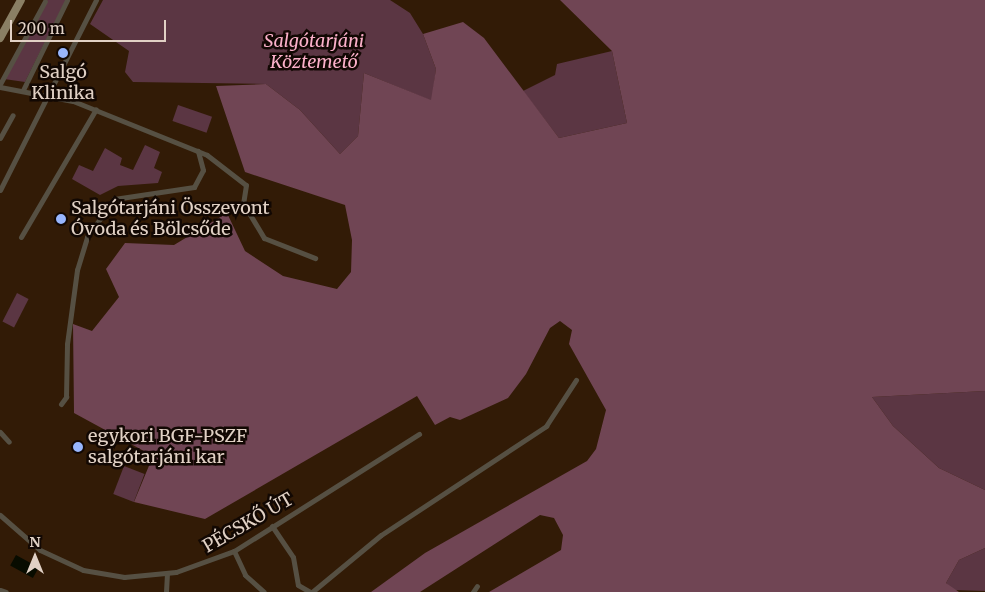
<!DOCTYPE html>
<html>
<head>
<meta charset="utf-8">
<style>
	body { margin:0 }
	#map { position:relative; width:985px; height:592px; overflow:hidden; background:#321b06; font-family:Merriweather,serif }
	div>[style] { position:absolute }
	[style*='--x'] { left:calc(var(--x)*1px); top:calc(var(--y)*1px); width:calc(var(--w)*1px); rotate:calc(var(--a)*1deg) }
	.green>* { inset:0; background:#5b3643; transform-origin:0 0 }
	.forest>* { inset:0; background:#704554 }
	.water>* { inset:0; background:#080c00; transform-origin:0 0 }
	.minor>* { height:5px; margin:-2.5px; padding:0 2.5px; transform-origin:2.5px; border-radius:2.5px; background:#565043 }
	.primary>* { height:8px; margin:-4px; padding:0 4px; transform-origin:4px; border-radius:4px; background:#8a7f64 }
	.dots>* { width:14px; height:14px; translate:-50% -50%; box-sizing:border-box; border:2px solid #120803; border-radius:50% }
	span { translate:-50% -50%; white-space:nowrap; text-align:center; line-height:1.15; -webkit-text-stroke:5px #120803; paint-order:stroke }
	.park-label { font-size:18px; color:#fbb0c9; font-style:italic }
	.poi-label { font-size:18px; color:#e1d1c5 }
	.left { translate:0 -50%; text-align:left }
	.street-label { font-size:18px; color:#e1d1c5 }
	.north { position:absolute; left:10px; top:532px; width:50px; height:50px; -webkit-text-stroke:4px #120803; paint-order:stroke; rotate:0deg; font-size:14px; font-weight:700; line-height:20px; text-align:center; color:#e1d1c5 }
	.north::after { content:''; display:block; margin:auto; width:18px; height:22px; background:#e1d1c5; clip-path:polygon(50% 0,100% 100%,50% 72%,0 100%) }
	.scale { position:absolute; left:10px; top:20px; width:156px; height:22px; box-sizing:border-box; border:2px solid #e1d1c5; border-top:0; padding-left:6px; font-size:15px; line-height:18px; white-space:nowrap; color:#e1d1c5; -webkit-text-stroke:4px #120803; paint-order:stroke }
</style>
</head>
<body>
<div id="map">
	<div class="green">
		<i style="clip-path:polygon(47px 0,66px 0,25px 82px,4px 79px)"></i>
		<i style="clip-path:polygon(103px 0,390px 0,410px 13px,423px 34px,436px 69px,432px 101px,364px 73px,358px 136px,340px 154px,300px 110px,266px 84px,133px 82px,125px 72px,129px 51px,90px 24px)"></i>
		<i style="clip-path:polygon(612px 51px,627px 123px,559px 138px,523px 91px,555px 75px,557px 64px)"></i>
		<i style="left:178px;top:105px;width:36px;height:17px;rotate:19deg"></i>
		<i style="clip-path:polygon(145px 145px,160px 152px,154px 168px,162px 172px,158px 183px,118px 186px,100px 195px,72px 179px,79px 165px,93px 171px,105px 148px,122px 158px,120px 165px,133px 170px)"></i>
		<i style="left:17px;top:293px;width:13px;height:32px;rotate:27deg"></i>
		<i style="clip-path:polygon(985px 391px,985px 490px,939px 468px,893px 426px,872px 397px)"></i>
		<i style="left:124px;top:466px;width:22px;height:30px;rotate:21deg"></i>
		<i style="clip-path:polygon(985px 548px,985px 591px,953px 590px,946px 583px,959px 560px)"></i>
	</div>
	<div class="forest">
		<i style="clip-path:polygon(560px 0,985px 0,985px 391px,872px 397px,893px 426px,939px 468px,985px 490px,985px 548px,959px 560px,946px 583px,959px 592px,489px 592px,561px 550px,563px 535px,554px 518px,540px 515px,420px 592px,371px 592px,425px 553px,587px 461px,596px 449px,606px 410px,569px 344px,572px 330px,560px 321px,550px 328px,526px 374px,508px 398px,460px 420px,450px 417px,435px 425px,417px 396px,205px 519px,134px 502px,153px 456px,74px 413px,73px 324px,92px 331px,119px 297px,106px 269px,125px 243px,174px 245px,227px 213px,245px 251px,283px 276px,337px 289px,351px 272px,352px 240px,345px 205px,245px 172px,216px 86px,266px 84px,300px 110px,340px 154px,358px 136px,364px 73px,431px 100px,436px 69px,423px 34px,463px 22px,484px 38px,559px 138px,627px 123px,612px 51px)"></i>
	</div>
	<div class="water">
		<i style="left:16px;top:555px;width:26px;height:12px;rotate:29deg"></i>
	</div>
	<div class="minor">
		<i style="--x:0;--y:84;--w:94;--a:-61.5"></i>
		<i style="--x:0;--y:87;--w:74;--a:10.9"></i>
		<i style="--x:73;--y:101;--w:144;--a:21.9"></i>
		<i style="--x:207;--y:155;--w:49;--a:37.6"></i>
		<i style="--x:246;--y:185;--w:18;--a:99"></i>
		<i style="--x:243;--y:203;--w:41;--a:59"></i>
		<i style="--x:264;--y:238;--w:55;--a:21.4"></i>
		<i style="--x:23;--y:90;--w:100;--a:-63.9"></i>
		<i style="--x:0;--y:138;--w:26;--a:-61"></i>
		<i style="--x:0;--y:190;--w:213;--a:-63.2"></i>
		<i style="--x:21;--y:237;--w:148;--a:-59.6"></i>
		<i style="--x:61;--y:404;--w:9;--a:-54"></i>
		<i style="--x:66;--y:397;--w:53;--a:-88.9"></i>
		<i style="--x:67;--y:344;--w:75;--a:-82.3"></i>
		<i style="--x:77;--y:270;--w:34;--a:-73"></i>
		<i style="--x:87;--y:237;--w:47;--a:-54.6"></i>
		<i style="--x:114;--y:199;--w:81;--a:-8.5"></i>
		<i style="--x:194;--y:187;--w:19;--a:-62"></i>
		<i style="--x:203;--y:170;--w:20;--a:-105"></i>
		<i style="--x:0;--y:432;--w:13;--a:48"></i>
		<i style="--x:0;--y:515;--w:53;--a:41.2"></i>
		<i style="--x:40;--y:550;--w:47;--a:24.9"></i>
		<i style="--x:83;--y:570;--w:42;--a:9.7"></i>
		<i style="--x:124;--y:577;--w:52;--a:-5.5"></i>
		<i style="--x:176;--y:572;--w:62;--a:-19.9"></i>
		<i style="--x:234;--y:551;--w:219;--a:-32.3"></i>
		<i style="--x:272;--y:526;--w:37;--a:56"></i>
		<i style="--x:293;--y:557;--w:28;--a:80"></i>
		<i style="--x:298;--y:585;--w:14;--a:30"></i>
		<i style="--x:234;--y:551;--w:26;--a:65"></i>
		<i style="--x:245;--y:575;--w:25;--a:42"></i>
		<i style="--x:0;--y:590;--w:6;--a:18"></i>
		<i style="--x:166;--y:592;--w:18;--a:-87"></i>
		<i style="--x:312;--y:592;--w:89;--a:-39.6"></i>
		<i style="--x:381;--y:535;--w:198;--a:-33.4"></i>
		<i style="--x:546;--y:426;--w:55;--a:-56.9"></i>
		<i style="--x:473;--y:592;--w:7;--a:-56"></i>
	</div>
	<div class="primary">
		<i style="--x:0;--y:38;--w:43;--a:-61.1"></i>
	</div>
	<div class="dots">
		<i style="left:63px;top:53px;background:#98b6fd"></i>
		<i style="left:61px;top:219px;background:#98b6fd"></i>
		<i style="left:78px;top:447px;background:#98b6fd"></i>
	</div>
	<div class="park-label">
		<span style="left:314px;top:52px">Salgótarjáni<br>Köztemető</span>
	</div>
	<div class="poi-label">
		<span style="left:63px;top:83px">Salgó<br>Klinika</span>
		<span class="left" style="left:71px;top:219px">Salgótarjáni Összevont<br>Óvoda és Bölcsőde</span>
		<span class="left" style="left:88px;top:447px">egykori BGF-PSZF<br>salgótarjáni kar</span>
	</div>
	<div class="street-label">
		<span style="left:248px;top:523px;rotate:-30deg">PÉCSKŐ ÚT</span>
	</div>
	<div class="north">N</div>
	<div class="scale">200 m</div>
</div>
</body>
</html>
